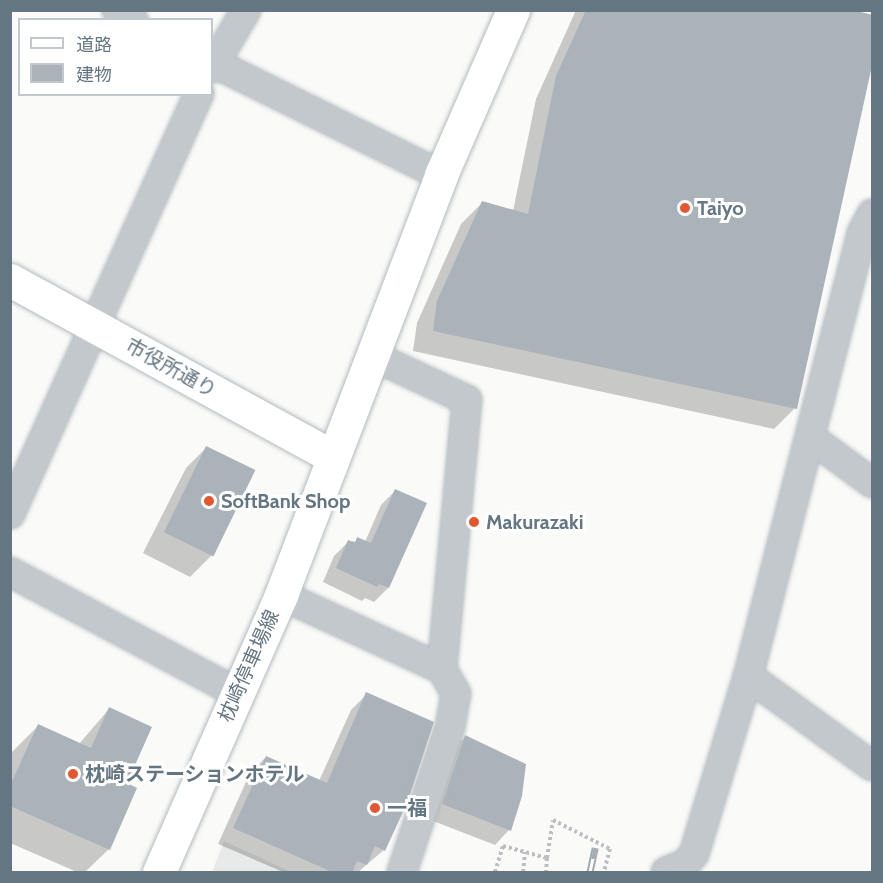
<!DOCTYPE html>
<html>
<head>
<meta charset="utf-8">
<style>
	body { margin:0 }
	#map { position:relative; width:883px; height:883px; overflow:hidden; background:#fafaf8; font-family:Cabin,"Noto Sans JP",sans-serif }
	div>[style] { position:absolute }
	[style*='--x'] { left:calc(var(--x)*1px); top:calc(var(--y)*1px); width:calc(var(--w)*1px); rotate:calc(var(--a)*1deg) }
	.built>* { inset:0; background:#e8e9e9 }
	.shadow>* { inset:0; background:#0003 }
	.building>* { inset:0; background:#aab3b9; transform-origin:0 0 }
	.path>* { height:4px; margin-top:-2px; transform-origin:0; background:repeating-linear-gradient(90deg,#bbbfc2 0 3px,transparent 0 6px) }
	.roads { filter:drop-shadow(0 0 2px #b3babf) drop-shadow(0 0 2px #b3babf) }
	.street>* { height:28px; margin:-14px; padding:0 14px; transform-origin:14px; border-radius:14px; background:#c3c8cc }
	.secondary>* { height:33px; margin:-16.5px; padding:0 16.5px; transform-origin:16.5px; border-radius:16.5px; background:#fff }
	.rail>* { height:7px; margin-top:-3.5px; transform-origin:0; background:repeating-linear-gradient(90deg,#fff 0 14px,#a2aab0 0 28px); box-sizing:border-box; border-block:2px solid #a2aab0 }
	.dots>* { width:16px; height:16px; translate:-50% -50%; box-sizing:border-box; border:3px solid #fff; border-radius:50% }
	span { translate:-50% -50%; white-space:nowrap; text-align:center; line-height:1.15; -webkit-text-stroke:6px #fff; paint-order:stroke }
	.poi-label { font-size:20px; color:#657683; font-weight:700 }
	.left { translate:0 -50%; text-align:left }
	.street-label { font-size:20px; color:#657683 }
	.frame { position:absolute; inset:0; border:12px solid #657683; pointer-events:none }
	.legend { position:absolute; left:18px; top:18px; width:195px; height:78px; box-sizing:border-box; background:#fff; border:2px solid #c1c8cd; margin:0; padding:8px 10px; list-style:none; font-size:18px; color:#657683 }
	.legend li { display:flex; align-items:center; gap:12px; height:30px }
	.legend b { width:30px; border:2px solid #c1c8cd }
</style>
</head>
<body>
<div id="map">
	<div class="built">
		<i style="clip-path:polygon(224px 841px,291px 872px,212px 872px)"></i>
	</div>
	<div class="shadow">
		<i style="clip-path:polygon(576px 10px,845px 10px,795px 408px,774px 429px,413px 351px,417px 323px,461px 224px,482px 203px,513px 211px,536px 99px)"></i>
		<i style="clip-path:polygon(206px 448px,211px 556px,190px 577px,143px 553px,186px 468px)"></i>
		<i style="clip-path:polygon(395px 491px,388px 588px,374px 602px,365px 598px,362px 601px,323px 582px,334px 556px,349px 541px,365px 542px,381px 505px)"></i>
		<i style="clip-path:polygon(367px 694px,384px 850px,358px 872px,283px 872px,218px 844px,250px 773px,266px 757px,319px 781px,351px 710px)"></i>
		<i style="clip-path:polygon(109px 709px,125px 784px,109px 849px,85px 872px,77px 872px,10px 843px,12px 752px,38px 726px,79px 744px)"></i>
		<i style="clip-path:polygon(465px 737px,509px 830px,495px 845px,428px 819px,451px 751px)"></i>
	</div>
	<div class="building">
		<i style="clip-path:polygon(586px 10px,852px 10px,873px 15px,873px 61px,797px 409px,433px 331px,437px 301px,482px 201px,528px 214px,556px 76px)"></i>
		<i style="left:206px;top:446px;width:55px;height:96px;rotate:26deg"></i>
		<i style="clip-path:polygon(395px 489px,427px 503px,389px 588px,379px 584px,377px 587px,336px 568px,348px 540px,355px 543px,357px 537px,371px 543px)"></i>
		<i style="clip-path:polygon(366px 692px,434px 722px,408px 801px,385px 851px,375px 846px,367px 865px,357px 861px,352px 873px,334px 873px,233px 828px,266px 756px,327px 783px)"></i>
		<i style="clip-path:polygon(109px 707px,152px 727px,127px 783px,137px 788px,110px 850px,10px 806px,10px 786px,38px 724px,91px 748px)"></i>
		<i style="clip-path:polygon(465px 735px,526px 764px,522px 796px,511px 831px,442px 804px)"></i>
	</div>
	<div class="path">
		<i style="--x:547;--y:858;--w:38;--a:-81"></i>
		<i style="--x:553;--y:820;--w:64;--a:27"></i>
		<i style="--x:610;--y:849;--w:24;--a:105"></i>
		<i style="--x:495;--y:872;--w:27;--a:-73"></i>
		<i style="--x:503;--y:846;--w:46;--a:15.3"></i>
		<i style="--x:547;--y:858;--w:14;--a:94"></i>
		<i style="--x:523;--y:872;--w:20;--a:-84"></i>
	</div>
	<div class="roads">
		<div class="street">
			<i style="--x:117;--y:10;--w:19;--a:32"></i>
			<i style="--x:212;--y:62;--w:255;--a:26.3"></i>
			<i style="--x:212;--y:68;--w:67;--a:-59.6"></i>
			<i style="--x:872;--y:214;--w:21;--a:118"></i>
			<i style="--x:862;--y:233;--w:457;--a:104.4"></i>
			<i style="--x:748;--y:676;--w:153;--a:36"></i>
			<i style="--x:811;--y:438;--w:76;--a:36.4"></i>
			<i style="--x:10;--y:514;--w:461;--a:-65.8"></i>
			<i style="--x:10;--y:572;--w:256;--a:28"></i>
			<i style="--x:281;--y:595;--w:177;--a:24.7"></i>
			<i style="--x:442;--y:669;--w:270;--a:-84.7"></i>
			<i style="--x:467;--y:400;--w:106;--a:-154.9"></i>
			<i style="--x:402;--y:872;--w:153;--a:-71.7"></i>
			<i style="--x:450;--y:727;--w:34;--a:-80"></i>
			<i style="--x:456;--y:694;--w:29;--a:-119"></i>
			<i style="--x:666;--y:872;--w:21;--a:-23"></i>
			<i style="--x:685;--y:864;--w:13;--a:-48"></i>
			<i style="--x:694;--y:854;--w:186;--a:-73.1"></i>
		</div>
		<div class="secondary">
			<i style="--x:10;--y:280;--w:367;--a:28.7"></i>
			<i style="--x:159;--y:872;--w:303;--a:-66.2"></i>
			<i style="--x:281;--y:595;--w:449;--a:-69.1"></i>
			<i style="--x:441;--y:175;--w:180;--a:-66.4"></i>
		</div>
	</div>
	<div class="rail">
		<i style="--x:590;--y:872;--w:25;--a:-78"></i>
	</div>
	<div class="dots">
		<i style="left:685px;top:208px;background:#e4572e"></i>
		<i style="left:209px;top:501px;background:#e4572e"></i>
		<i style="left:474px;top:522px;background:#e4572e"></i>
		<i style="left:73px;top:774px;background:#e4572e"></i>
		<i style="left:375px;top:808px;background:#e4572e"></i>
	</div>
	<div class="poi-label">
		<span class="left" style="left:697px;top:208px">Taiyo</span>
		<span class="left" style="left:221px;top:501px">SoftBank Shop</span>
		<span class="left" style="left:486px;top:522px">Makurazaki</span>
		<span class="left" style="left:85px;top:774px">枕崎ステーションホテル</span>
		<span class="left" style="left:387px;top:808px">一福</span>
	</div>
	<div class="street-label">
		<span style="left:171px;top:368px;rotate:29deg">市役所通り</span>
		<span style="left:249px;top:666px;rotate:-66deg">枕崎停車場線</span>
	</div>
	<div class="frame"></div>
	<ul class="legend">
	<li><b style="height:8px;background:#fff"></b>道路</li>
	<li><b style="height:16px;background:#aab3b9"></b>建物</li>
	</ul>
</div>
</body>
</html>
